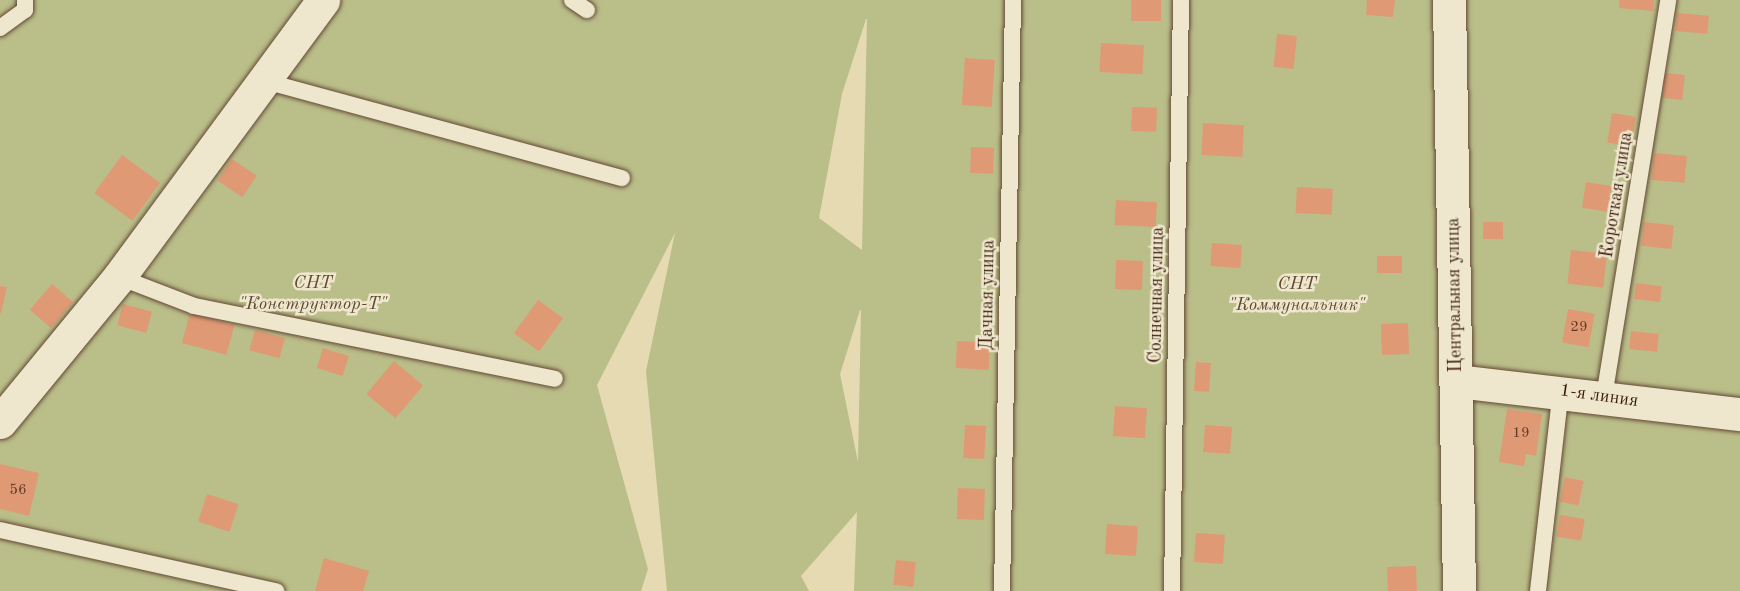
<!DOCTYPE html>
<html>
<head>
<meta charset="utf-8">
<style>
	body { margin:0 }
	#map { position:relative; width:1740px; height:591px; overflow:hidden; background:#e5dab2; font-family:"Old Standard TT",serif }
	div>[style] { position:absolute }
	[style*='--x'] { left:calc(var(--x)*1px); top:calc(var(--y)*1px); width:calc(var(--w)*1px); rotate:calc(var(--a)*1deg) }
	.green>* { inset:0; background:#babe89 }
	.building>* { inset:0; background:#df9a75; transform-origin:0 0 }
	.roads { filter:drop-shadow(0 0 2px #654936) drop-shadow(0 0 2px #654936) }
	.lane>* { height:16px; margin:-8px; padding:0 8px; transform-origin:8px; border-radius:8px; background:#eee7cd }
	.street>* { height:33px; margin:-16.5px; padding:0 16.5px; transform-origin:16.5px; border-radius:16.5px; background:#eee7cd }
	span { translate:-50% -50%; white-space:nowrap; text-align:center; line-height:1.15; -webkit-text-stroke:5px #eee7cd; paint-order:stroke }
	.number-label { font-size:15px; color:#633926 }
	.number-label span { -webkit-text-stroke-width:0 }
	.street-label { font-size:18px; color:#3a190c }
	.park-label { font-size:18px; color:#604b32; font-style:italic }
</style>
</head>
<body>
<div id="map">
	<div class="green">
		<i style="clip-path:polygon(evenodd,0 0,1740px 0,1740px 591px,854px 591px,857px 512px,801px 576px,809px 591px,667px 591px,646px 371px,675px 233px,597px 385px,648px 569px,641px 591px,0 591px,0 0,866px 19px,867px 19px,862px 250px,819px 218px,842px 94px,866px 19px,0 0,860px 310px,861px 310px,858px 462px,840px 374px,860px 310px)"></i>
	</div>
	<div class="building">
		<i style="left:1131px;top:0;width:30px;height:21px"></i>
		<i style="clip-path:polygon(1367px 0,1395px 0,1393px 17px,1366px 15px)"></i>
		<i style="clip-path:polygon(1619px 0,1654px 0,1653px 11px,1619px 8px)"></i>
		<i style="left:1677px;top:13px;width:32px;height:18px;rotate:5deg"></i>
		<i style="left:1277px;top:34px;width:20px;height:33px;rotate:6deg"></i>
		<i style="left:1101px;top:43px;width:43px;height:29px;rotate:3deg"></i>
		<i style="left:965px;top:58px;width:30px;height:47px;rotate:4deg"></i>
		<i style="left:1665px;top:73px;width:20px;height:25px;rotate:6deg"></i>
		<i style="left:1132px;top:107px;width:25px;height:24px;rotate:2deg"></i>
		<i style="left:1612px;top:113px;width:24px;height:30px;rotate:9deg"></i>
		<i style="left:1203px;top:123px;width:41px;height:32px;rotate:3deg"></i>
		<i style="left:971px;top:147px;width:23px;height:26px;rotate:2deg"></i>
		<i style="left:1654px;top:153px;width:33px;height:27px;rotate:5deg"></i>
		<i style="left:122px;top:155px;width:47px;height:47px;rotate:36deg"></i>
		<i style="left:232px;top:159px;width:30px;height:26px;rotate:34deg"></i>
		<i style="left:1586px;top:182px;width:26px;height:26px;rotate:9deg"></i>
		<i style="left:1297px;top:187px;width:36px;height:26px;rotate:3deg"></i>
		<i style="left:1116px;top:200px;width:41px;height:25px;rotate:3deg"></i>
		<i style="left:1483px;top:222px;width:20px;height:17px"></i>
		<i style="left:1644px;top:222px;width:30px;height:24px;rotate:6deg"></i>
		<i style="left:1212px;top:243px;width:30px;height:23px;rotate:4deg"></i>
		<i style="left:1571px;top:250px;width:36px;height:34px;rotate:6deg"></i>
		<i style="left:1377px;top:256px;width:25px;height:17px"></i>
		<i style="left:1116px;top:260px;width:27px;height:29px;rotate:2deg"></i>
		<i style="left:1636px;top:283px;width:26px;height:16px;rotate:7deg"></i>
		<i style="left:52px;top:284px;width:28px;height:34px;rotate:41deg"></i>
		<i style="clip-path:polygon(0 286px,7px 287px,1px 313px,0 313px)"></i>
		<i style="left:538px;top:300px;width:31px;height:41px;rotate:36deg"></i>
		<i style="left:123px;top:304px;width:30px;height:22px;rotate:15deg"></i>
		<i style="left:1568px;top:309px;width:27px;height:34px;rotate:10deg"></i>
		<i style="left:190px;top:313px;width:46px;height:31px;rotate:15deg"></i>
		<i style="left:1408px;top:323px;width:31px;height:27px;rotate:88deg"></i>
		<i style="left:255px;top:330px;width:31px;height:21px;rotate:15deg"></i>
		<i style="left:1631px;top:331px;width:28px;height:18px;rotate:6deg"></i>
		<i style="left:957px;top:341px;width:33px;height:27px;rotate:3deg"></i>
		<i style="left:323px;top:348px;width:27px;height:21px;rotate:17deg"></i>
		<i style="left:394px;top:361px;width:38px;height:43px;rotate:40deg"></i>
		<i style="left:1196px;top:362px;width:15px;height:29px;rotate:4deg"></i>
		<i style="left:1115px;top:406px;width:32px;height:30px;rotate:4deg"></i>
		<i style="clip-path:polygon(1507px 409px,1542px 414px,1536px 456px,1526px 454px,1524px 466px,1499px 462px)"></i>
		<i style="left:965px;top:425px;width:21px;height:33px;rotate:3deg"></i>
		<i style="left:1205px;top:425px;width:27px;height:27px;rotate:4deg"></i>
		<i style="clip-path:polygon(0 464px,39px 473px,29px 516px,0 509px)"></i>
		<i style="left:1565px;top:477px;width:19px;height:25px;rotate:12deg"></i>
		<i style="left:958px;top:488px;width:27px;height:31px;rotate:2deg"></i>
		<i style="left:207px;top:494px;width:33px;height:29px;rotate:18deg"></i>
		<i style="left:1560px;top:515px;width:25px;height:22px;rotate:9deg"></i>
		<i style="left:1107px;top:524px;width:31px;height:30px;rotate:4deg"></i>
		<i style="left:1196px;top:533px;width:29px;height:29px;rotate:4deg"></i>
		<i style="clip-path:polygon(324px 558px,369px 571px,363px 591px,315px 591px)"></i>
		<i style="left:896px;top:560px;width:20px;height:25px;rotate:6deg"></i>
		<i style="left:1416px;top:566px;width:25px;height:29px;rotate:88deg"></i>
	</div>
	<div class="roads">
		<div class="lane">
			<i style="--x:572;--y:0;--w:18;--a:34"></i>
			<i style="--x:0;--y:28;--w:31;--a:-36"></i>
			<i style="--x:25;--y:10;--w:10;--a:-90"></i>
			<i style="--x:261;--y:80;--w:374;--a:15.2"></i>
			<i style="--x:119;--y:277;--w:80;--a:21.1"></i>
			<i style="--x:194;--y:306;--w:368;--a:11.4"></i>
			<i style="--x:1604;--y:397;--w:402;--a:-80.8"></i>
			<i style="--x:0;--y:530;--w:283;--a:12.5"></i>
			<i style="--x:1002;--y:591;--w:591;--a:-88.93"></i>
			<i style="--x:1172;--y:591;--w:591;--a:-89.13"></i>
			<i style="--x:1538;--y:591;--w:202;--a:-83.5"></i>
		</div>
		<div class="street">
			<i style="--x:1449;--y:0;--w:591;--a:89.03"></i>
			<i style="--x:1457;--y:381;--w:285;--a:6.7"></i>
			<i style="--x:0;--y:422;--w:188;--a:-50.6"></i>
			<i style="--x:119;--y:277;--w:344;--a:-53.6"></i>
		</div>
	</div>
	<div class="number-label">
		<span style="left:1579px;top:328px">29</span>
		<span style="left:1521px;top:434px">19</span>
		<span style="left:18px;top:491px">56</span>
	</div>
	<div class="street-label">
		<span style="left:1617px;top:195px;rotate:-81deg">Короткая улица</span>
		<span style="left:988px;top:295px;rotate:-89deg">Дачная улица</span>
		<span style="left:1157px;top:295px;rotate:-89deg">Солнечная улица</span>
		<span style="left:1455px;top:295px;rotate:-91deg">Центральная улица</span>
		<span style="left:1599px;top:396px;rotate:8deg">1-я линия</span>
	</div>
	<div class="park-label">
		<span style="left:313px;top:294px">СНТ<br>"Конструктор-Т"</span>
		<span style="left:1297px;top:295px">СНТ<br>"Коммунальник"</span>
	</div>
</div>
</body>
</html>
